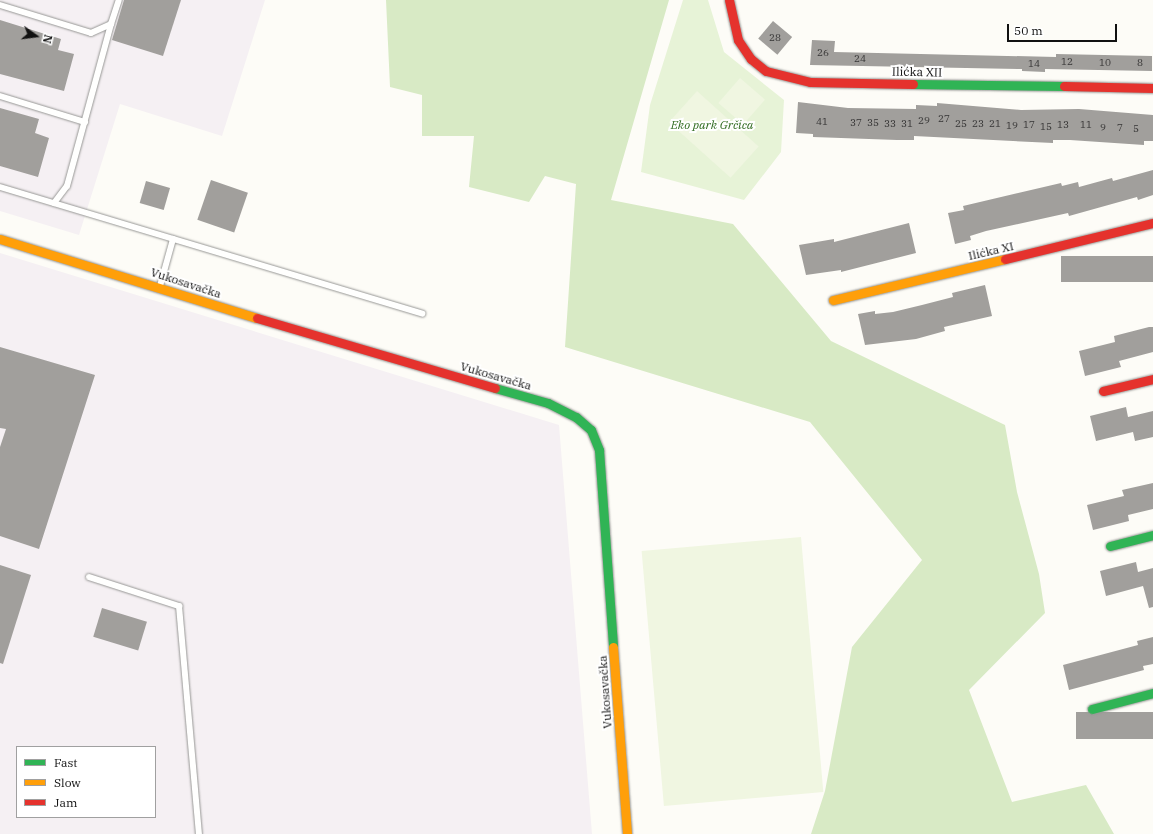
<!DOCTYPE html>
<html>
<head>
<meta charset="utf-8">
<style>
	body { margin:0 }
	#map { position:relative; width:1153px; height:834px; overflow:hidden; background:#fdfcf7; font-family:"IBM Plex Serif",serif }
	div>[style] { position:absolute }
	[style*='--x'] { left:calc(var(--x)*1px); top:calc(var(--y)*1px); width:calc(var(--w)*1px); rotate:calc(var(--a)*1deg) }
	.industrial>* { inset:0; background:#f5f0f3 }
	.green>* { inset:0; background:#e7f3d7 }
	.forest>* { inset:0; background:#d8eac5 }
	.pitch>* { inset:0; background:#f0f6e1; transform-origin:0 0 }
	.building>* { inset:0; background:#a19f9c; transform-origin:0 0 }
	.roads { filter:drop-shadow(0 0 1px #979795) drop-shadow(0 0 1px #979795) }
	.lane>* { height:6px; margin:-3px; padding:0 3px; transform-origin:3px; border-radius:3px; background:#fffffe }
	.fast>* { height:9px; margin:-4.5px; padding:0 4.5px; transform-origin:4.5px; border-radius:4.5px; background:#30b455 }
	.slow>* { height:9px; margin:-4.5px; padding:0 4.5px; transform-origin:4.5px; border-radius:4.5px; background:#ff9f0a }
	.jam>* { height:9px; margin:-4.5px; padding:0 4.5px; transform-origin:4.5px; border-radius:4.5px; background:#e5322d }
	span { translate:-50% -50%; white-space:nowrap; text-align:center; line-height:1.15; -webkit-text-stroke:4px #fff; paint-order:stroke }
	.number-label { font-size:10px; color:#353434 }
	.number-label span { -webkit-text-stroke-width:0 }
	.street-label { font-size:12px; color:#111 }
	.park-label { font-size:12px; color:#2f6b1f; font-style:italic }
	.legend { position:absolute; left:16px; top:746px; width:140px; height:72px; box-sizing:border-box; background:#fff; border:1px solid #a0a0a0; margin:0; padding:5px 7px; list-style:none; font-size:12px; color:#111 }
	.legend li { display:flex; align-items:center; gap:8px; height:20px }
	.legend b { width:20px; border:1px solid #a0a0a0 }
	.north { position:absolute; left:16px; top:16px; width:40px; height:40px; -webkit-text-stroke:3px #fff; paint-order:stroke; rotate:104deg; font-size:11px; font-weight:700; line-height:16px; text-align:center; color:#111 }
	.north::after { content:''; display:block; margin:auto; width:14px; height:18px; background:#111; clip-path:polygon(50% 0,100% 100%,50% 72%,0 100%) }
	.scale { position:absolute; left:1007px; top:24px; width:110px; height:18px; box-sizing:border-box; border:2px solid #111; border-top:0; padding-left:5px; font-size:12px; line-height:14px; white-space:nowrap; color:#111; -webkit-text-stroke:3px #fff; paint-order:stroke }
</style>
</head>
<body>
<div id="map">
	<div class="industrial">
		<i style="clip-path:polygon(0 0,265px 0,222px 136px,120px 104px,79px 235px,0 211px)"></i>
		<i style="clip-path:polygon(evenodd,0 253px,559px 425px,592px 834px,0 834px,0 253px,17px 747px,155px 747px,155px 817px,17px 817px,17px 747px)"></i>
	</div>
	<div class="green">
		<i style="clip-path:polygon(683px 0,708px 0,724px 52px,784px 100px,781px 152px,744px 200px,641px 172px,650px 105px)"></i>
	</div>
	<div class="forest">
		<i style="clip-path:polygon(386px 0,669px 0,611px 200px,733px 224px,831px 341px,1005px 425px,1017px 492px,1039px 574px,1045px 613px,969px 690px,1012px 802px,1086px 785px,1114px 834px,811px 834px,825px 791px,852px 647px,922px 560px,810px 422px,565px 347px,576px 184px,545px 176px,529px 202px,469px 187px,474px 136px,422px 136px,422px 95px,390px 87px)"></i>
	</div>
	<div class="pitch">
		<i style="left:740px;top:78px;width:33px;height:33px;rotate:41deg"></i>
		<i style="left:697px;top:91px;width:83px;height:42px;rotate:42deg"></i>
		<i style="left:801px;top:537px;width:256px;height:160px;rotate:85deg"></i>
	</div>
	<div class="building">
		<i style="clip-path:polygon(124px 0,181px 0,163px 56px,112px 40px)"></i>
		<i style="clip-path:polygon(0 20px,61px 39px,58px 50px,74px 54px,64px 91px,0 74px)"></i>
		<i style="left:773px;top:21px;width:25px;height:23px;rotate:40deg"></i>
		<i style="clip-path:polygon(812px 40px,835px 41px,834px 52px,1056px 57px,1056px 54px,1152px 56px,1152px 71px,1045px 69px,1045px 72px,1022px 71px,1022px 69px,810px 65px)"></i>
		<i style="clip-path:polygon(798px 102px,848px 108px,916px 109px,916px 105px,937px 106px,937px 103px,1021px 110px,1079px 109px,1153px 115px,1153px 141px,1144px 141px,1144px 145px,1070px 140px,1053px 140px,1053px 143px,914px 136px,914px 140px,897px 140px,813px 137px,813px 134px,796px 133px)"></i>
		<i style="clip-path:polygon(0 108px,39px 119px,35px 133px,49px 138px,38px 177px,0 166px)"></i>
		<i style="clip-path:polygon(1153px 170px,1153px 195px,1138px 200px,1137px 197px,1069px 216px,1068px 213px,986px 231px,970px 236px,971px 240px,955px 244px,948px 213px,964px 210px,963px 206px,1061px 183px,1062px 186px,1078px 182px,1079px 187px,1112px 178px,1113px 181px)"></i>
		<i style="left:211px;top:180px;width:39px;height:42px;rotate:19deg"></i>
		<i style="left:146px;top:181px;width:25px;height:23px;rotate:16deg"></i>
		<i style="clip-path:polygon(909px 223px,916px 253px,841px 272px,841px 270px,806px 275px,799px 245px,834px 239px,834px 242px)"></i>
		<i style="left:1153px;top:256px;width:26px;height:92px;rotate:90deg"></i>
		<i style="clip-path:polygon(985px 285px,992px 316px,944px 327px,945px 331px,916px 339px,865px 345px,858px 314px,875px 311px,875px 314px,893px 312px,922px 305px,953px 297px,952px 293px)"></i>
		<i style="clip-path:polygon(1149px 327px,1153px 327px,1153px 352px,1119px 361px,1121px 367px,1085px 376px,1079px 351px,1115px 342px,1114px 336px)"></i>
		<i style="clip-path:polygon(0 347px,95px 375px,39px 549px,0 536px,0 447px,6px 429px,0 428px)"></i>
		<i style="clip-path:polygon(1126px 407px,1128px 417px,1153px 411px,1153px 437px,1135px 441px,1133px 432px,1096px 441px,1090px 416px)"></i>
		<i style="clip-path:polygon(1153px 483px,1153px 509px,1128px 515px,1129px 521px,1093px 530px,1087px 505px,1124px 496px,1122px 490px)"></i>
		<i style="clip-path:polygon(1136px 562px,1138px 572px,1153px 568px,1153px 607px,1149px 608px,1143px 586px,1106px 596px,1100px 571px)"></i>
		<i style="clip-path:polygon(0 565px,31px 575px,3px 664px,0 663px)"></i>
		<i style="left:102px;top:608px;width:47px;height:30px;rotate:17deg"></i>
		<i style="clip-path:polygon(1153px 637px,1153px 664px,1143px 666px,1144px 670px,1069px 690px,1063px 665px,1138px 645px,1137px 641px)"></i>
		<i style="left:1153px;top:712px;width:27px;height:77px;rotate:90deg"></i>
	</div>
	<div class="roads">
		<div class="lane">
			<i style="--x:0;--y:5;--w:95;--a:17.1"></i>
			<i style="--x:91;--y:33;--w:22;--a:-24"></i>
			<i style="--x:111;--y:24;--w:25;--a:-72"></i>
			<i style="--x:0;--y:96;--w:89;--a:17"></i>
			<i style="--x:0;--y:187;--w:441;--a:16.7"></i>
			<i style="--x:54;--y:203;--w:21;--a:-53"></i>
			<i style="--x:67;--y:186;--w:168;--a:-74.8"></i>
			<i style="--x:160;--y:286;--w:49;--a:-74.5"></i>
			<i style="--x:89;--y:577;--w:95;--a:17.9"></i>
			<i style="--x:179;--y:606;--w:229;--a:85"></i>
		</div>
		<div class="fast">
			<i style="--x:913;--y:84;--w:151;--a:0.8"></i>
			<i style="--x:495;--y:388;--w:55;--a:15.8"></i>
			<i style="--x:548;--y:403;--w:31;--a:27"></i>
			<i style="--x:576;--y:417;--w:20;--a:41"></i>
			<i style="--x:591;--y:430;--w:22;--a:68"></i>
			<i style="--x:599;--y:450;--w:197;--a:85.9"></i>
			<i style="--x:1110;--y:546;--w:44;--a:-14.3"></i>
			<i style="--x:1092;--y:709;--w:63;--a:-14.7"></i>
		</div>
		<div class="slow">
			<i style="--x:0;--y:239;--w:269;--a:17.1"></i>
			<i style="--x:833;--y:300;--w:177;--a:-13.4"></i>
			<i style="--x:613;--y:647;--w:188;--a:85.7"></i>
		</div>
		<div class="jam">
			<i style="--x:729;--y:0;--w:41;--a:77.3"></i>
			<i style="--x:738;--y:40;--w:23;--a:56"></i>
			<i style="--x:751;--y:59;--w:19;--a:39"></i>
			<i style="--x:766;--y:71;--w:45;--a:14"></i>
			<i style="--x:810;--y:82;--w:103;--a:1.1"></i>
			<i style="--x:1064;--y:86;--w:89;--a:1.3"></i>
			<i style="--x:1005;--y:259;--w:152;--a:-13.7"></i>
			<i style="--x:257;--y:318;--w:248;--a:16.4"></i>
			<i style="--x:1103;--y:391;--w:51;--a:-13.5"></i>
		</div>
	</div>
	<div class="number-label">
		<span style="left:775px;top:38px">28</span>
		<span style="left:823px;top:53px">26</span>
		<span style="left:860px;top:59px">24</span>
		<span style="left:1067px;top:62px">12</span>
		<span style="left:1105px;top:63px">10</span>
		<span style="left:1140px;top:63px">8</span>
		<span style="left:1034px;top:64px">14</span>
		<span style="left:944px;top:119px">27</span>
		<span style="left:924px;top:121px">29</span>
		<span style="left:822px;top:122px">41</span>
		<span style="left:856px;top:123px">37</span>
		<span style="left:873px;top:123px">35</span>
		<span style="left:890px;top:124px">33</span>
		<span style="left:907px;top:124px">31</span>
		<span style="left:961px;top:124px">25</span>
		<span style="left:978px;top:124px">23</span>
		<span style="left:995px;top:124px">21</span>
		<span style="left:1029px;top:125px">17</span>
		<span style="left:1063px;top:125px">13</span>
		<span style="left:1086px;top:125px">11</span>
		<span style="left:1012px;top:126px">19</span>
		<span style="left:1046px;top:127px">15</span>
		<span style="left:1103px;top:128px">9</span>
		<span style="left:1120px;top:128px">7</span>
		<span style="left:1136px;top:129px">5</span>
	</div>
	<div class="street-label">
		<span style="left:917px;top:72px;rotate:1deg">Ilićka XII</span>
		<span style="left:991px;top:251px;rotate:-13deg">Ilićka XI</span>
		<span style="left:186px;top:283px;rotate:18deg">Vukosavačka</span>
		<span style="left:496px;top:376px;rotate:16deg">Vukosavačka</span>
		<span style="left:605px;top:692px;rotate:-94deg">Vukosavačka</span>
	</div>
	<div class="park-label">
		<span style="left:712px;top:125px">Eko park Grčica</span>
	</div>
	<ul class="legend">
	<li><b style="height:5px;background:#30b455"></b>Fast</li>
	<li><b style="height:5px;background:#ff9f0a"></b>Slow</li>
	<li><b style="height:5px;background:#e5322d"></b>Jam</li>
	</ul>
	<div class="north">N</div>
	<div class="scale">50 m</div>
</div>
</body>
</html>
